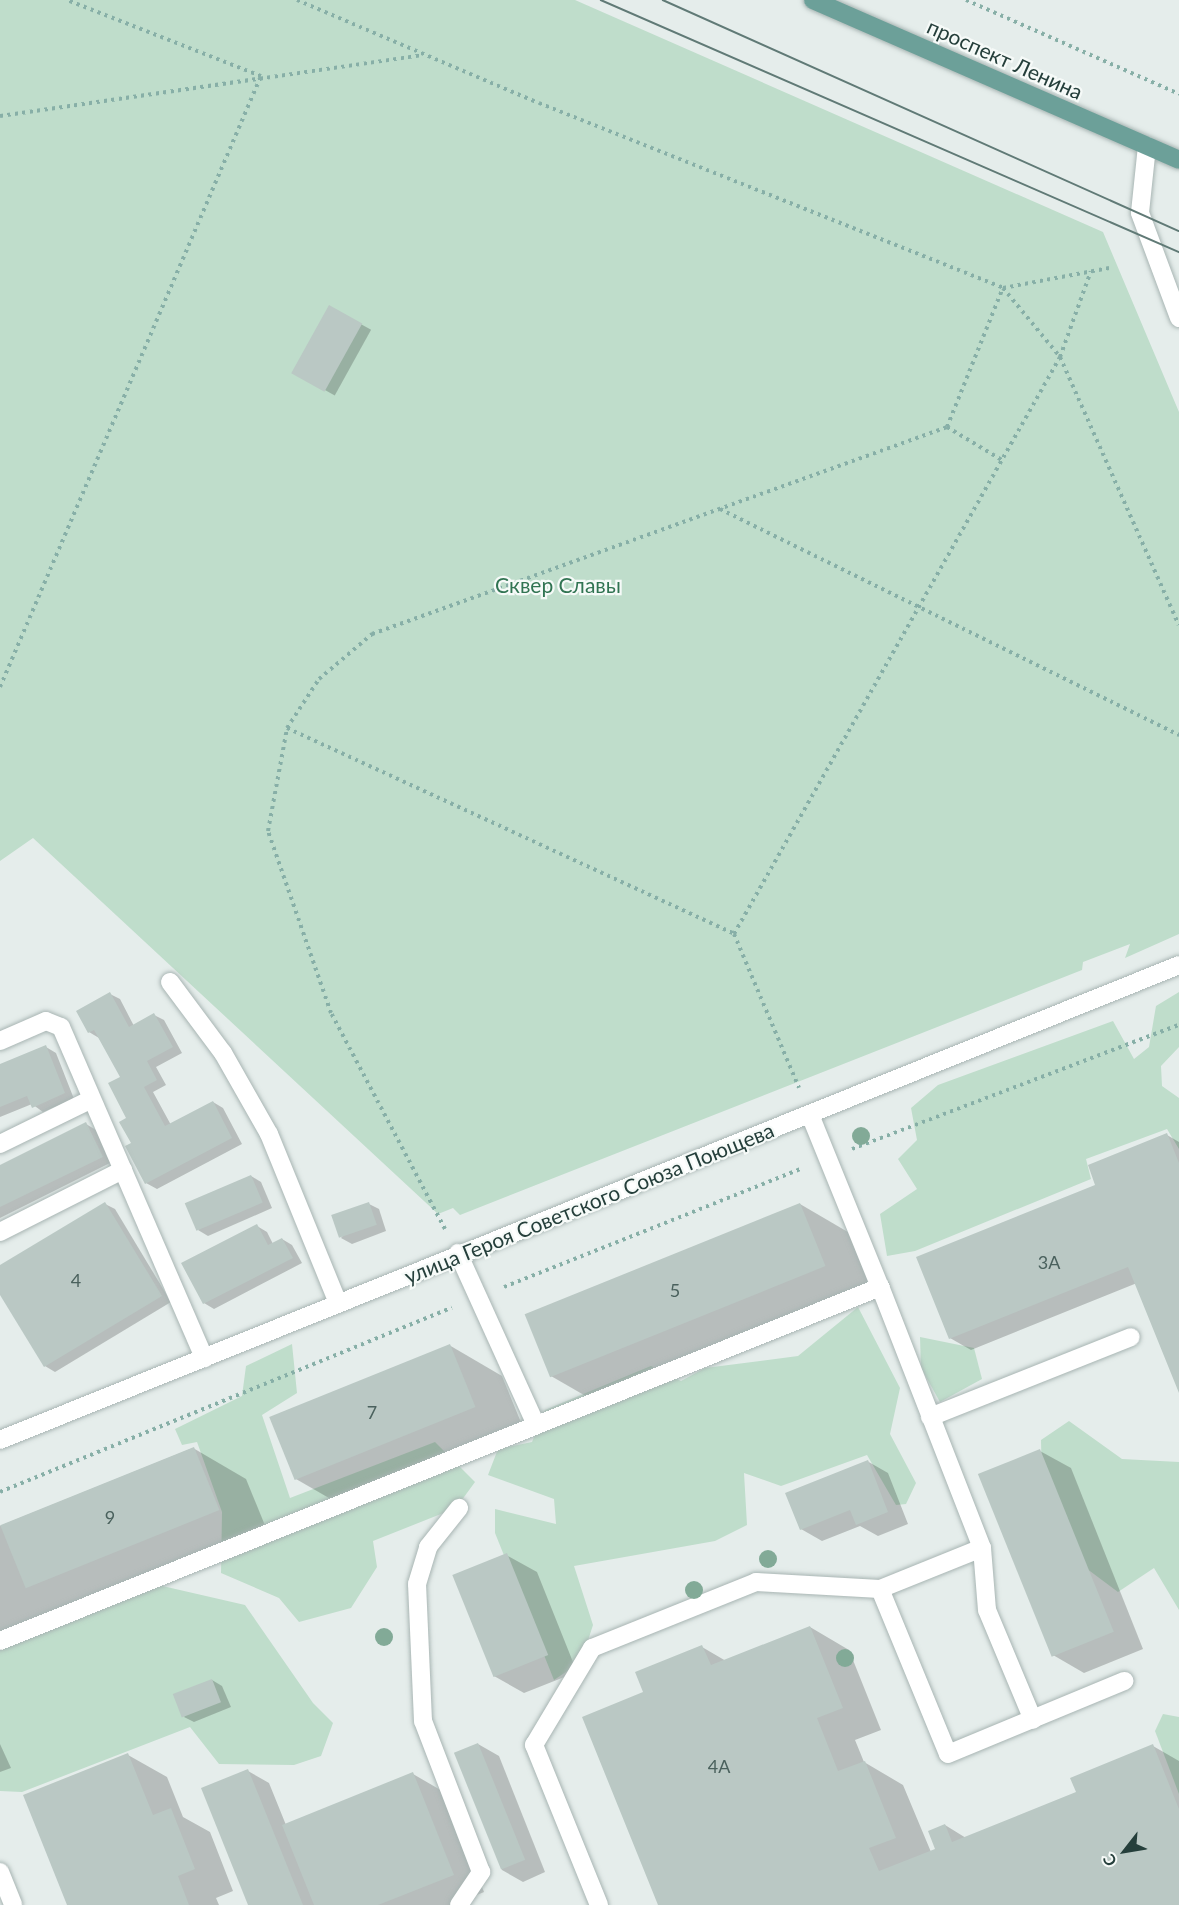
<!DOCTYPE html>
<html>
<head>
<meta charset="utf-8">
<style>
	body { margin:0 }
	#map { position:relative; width:1179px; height:1905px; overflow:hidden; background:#e5edeb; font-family:Lato,sans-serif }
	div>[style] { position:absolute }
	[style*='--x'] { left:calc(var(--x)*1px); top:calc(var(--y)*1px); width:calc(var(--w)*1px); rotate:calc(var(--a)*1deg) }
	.green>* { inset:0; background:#bfddcb }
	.shadow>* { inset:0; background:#0003; transform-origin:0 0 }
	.building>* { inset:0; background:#bac8c4; transform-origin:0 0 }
	.path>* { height:4px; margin-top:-2px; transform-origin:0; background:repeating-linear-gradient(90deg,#87afa7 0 3px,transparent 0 7.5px) }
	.roads { filter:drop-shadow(0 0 2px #a8b5b3) drop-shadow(0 0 2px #a8b5b3) }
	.lane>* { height:18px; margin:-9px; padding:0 9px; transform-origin:9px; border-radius:9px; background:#fff }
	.street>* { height:18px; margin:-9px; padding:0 9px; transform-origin:9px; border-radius:9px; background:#fff }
	.secondary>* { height:18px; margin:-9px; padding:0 9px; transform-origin:9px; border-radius:9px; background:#fff }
	.primary>* { height:18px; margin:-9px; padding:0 9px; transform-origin:9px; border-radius:9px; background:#6ca099 }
	.tram>* { height:1.5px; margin:-0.75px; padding:0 0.75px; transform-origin:0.75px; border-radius:0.75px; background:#607a76 }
	.trees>* { width:18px; height:18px; margin:-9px; border-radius:50%; background:#82aa97 }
	span { translate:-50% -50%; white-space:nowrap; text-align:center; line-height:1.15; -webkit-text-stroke:4.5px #f6faf8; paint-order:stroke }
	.number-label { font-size:18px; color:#4a615d }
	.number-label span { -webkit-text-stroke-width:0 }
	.street-label { font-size:21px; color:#253f3b }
	.park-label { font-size:21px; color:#317452 }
	.north { position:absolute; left:1095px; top:1821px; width:60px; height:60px; -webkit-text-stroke:4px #f6faf8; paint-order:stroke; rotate:239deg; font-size:16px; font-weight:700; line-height:24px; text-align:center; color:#253f3b }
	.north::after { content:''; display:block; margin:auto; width:21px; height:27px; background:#253f3b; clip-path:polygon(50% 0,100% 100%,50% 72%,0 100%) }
</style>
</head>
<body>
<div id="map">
	<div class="green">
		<i style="clip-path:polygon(0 0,575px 0,1103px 232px,1179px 412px,1179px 934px,1125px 958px,1130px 944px,1083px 962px,1082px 970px,460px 1215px,453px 1208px,438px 1214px,33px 838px,0 861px)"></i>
		<i style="clip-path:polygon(1179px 992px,1179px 1047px,1161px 1066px,1162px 1086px,1179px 1098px,1179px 1149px,1167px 1129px,1086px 1159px,1091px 1179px,915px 1251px,887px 1256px,880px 1214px,917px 1189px,898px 1159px,917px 1140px,911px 1108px,938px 1085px,1113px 1021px,1134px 1059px,1149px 1047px,1156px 1006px)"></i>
		<i style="clip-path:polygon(858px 1307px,900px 1388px,890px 1434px,916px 1483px,906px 1504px,896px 1505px,867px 1455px,781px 1486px,744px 1473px,747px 1525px,715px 1541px,574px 1566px,593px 1625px,581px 1662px,554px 1680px,495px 1533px,495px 1509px,556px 1524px,554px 1499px,488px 1475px,498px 1449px,532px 1442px,545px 1410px,651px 1366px,681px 1381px,705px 1368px,798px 1356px)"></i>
		<i style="clip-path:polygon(920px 1337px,974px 1348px,982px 1379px,940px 1402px,921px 1368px)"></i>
		<i style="clip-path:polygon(292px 1344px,297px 1393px,262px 1415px,290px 1498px,435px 1442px,475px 1482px,456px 1508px,373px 1541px,377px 1567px,351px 1608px,299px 1622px,279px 1598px,221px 1573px,222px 1512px,197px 1442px,182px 1445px,175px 1429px,242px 1396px,246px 1366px)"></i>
		<i style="clip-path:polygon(1069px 1421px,1122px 1459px,1179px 1462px,1179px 1610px,1154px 1568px,1118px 1592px,1043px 1536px,1041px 1440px)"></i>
		<i style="clip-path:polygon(132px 1579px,245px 1605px,313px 1703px,333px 1723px,321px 1756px,294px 1765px,219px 1764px,190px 1727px,22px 1792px,0 1791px,0 1633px)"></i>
		<i style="clip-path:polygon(1163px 1714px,1179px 1717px,1179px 1794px,1155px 1731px)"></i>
	</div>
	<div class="shadow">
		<i style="left:330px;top:307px;width:47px;height:75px;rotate:29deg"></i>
		<i style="clip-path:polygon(110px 994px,120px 999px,134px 1026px,154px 1015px,164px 1020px,182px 1053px,156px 1067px,166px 1085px,153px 1092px,171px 1125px,213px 1102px,223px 1108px,242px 1144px,157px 1189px,146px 1183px,127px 1147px,133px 1144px,122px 1077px,99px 1038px,89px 1032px)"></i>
		<i style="clip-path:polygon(46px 1047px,56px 1053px,74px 1099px,43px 1112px,32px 1104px,0 1117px,0 1066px)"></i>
		<i style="clip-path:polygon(86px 1124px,96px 1130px,112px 1162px,0 1218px,0 1167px)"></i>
		<i style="clip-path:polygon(1167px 1135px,1179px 1142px,1179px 1389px,1137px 1283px,971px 1350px,950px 1338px,1097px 1186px)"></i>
		<i style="clip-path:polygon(251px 1176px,261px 1182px,272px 1208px,208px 1236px,198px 1230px)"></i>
		<i style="clip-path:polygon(105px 1204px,115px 1209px,171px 1302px,55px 1372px,45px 1366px,0 1292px,0 1266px)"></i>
		<i style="clip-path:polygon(369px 1204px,379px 1209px,386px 1231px,352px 1244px,341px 1238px)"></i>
		<i style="clip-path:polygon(800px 1204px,853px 1235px,878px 1296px,603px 1406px,551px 1376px)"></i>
		<i style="clip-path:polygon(257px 1226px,267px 1232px,273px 1244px,282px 1239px,292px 1245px,302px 1263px,214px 1309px,204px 1303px)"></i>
		<i style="clip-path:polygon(449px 1345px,502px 1376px,527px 1437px,348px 1509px,296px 1479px)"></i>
		<i style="clip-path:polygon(193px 1448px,246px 1479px,271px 1540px,0 1649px,0 1526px)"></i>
		<i style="clip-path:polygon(1040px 1451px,1071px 1468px,1143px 1649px,1084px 1673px,1053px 1655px)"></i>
		<i style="clip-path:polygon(867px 1461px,888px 1473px,908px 1524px,878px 1536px,860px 1526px,822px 1541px,801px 1529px)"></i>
		<i style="clip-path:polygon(506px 1555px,537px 1572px,577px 1672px,524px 1693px,494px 1676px)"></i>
		<i style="clip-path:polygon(810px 1627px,849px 1650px,881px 1730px,855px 1740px,864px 1762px,903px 1785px,931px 1852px,937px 1850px,945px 1825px,966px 1838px,1078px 1793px,1153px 1746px,1179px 1761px,1179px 1905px,659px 1905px,645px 1693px,702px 1647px,726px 1661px)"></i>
		<i style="clip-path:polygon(212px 1680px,222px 1686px,231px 1707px,194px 1722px,184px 1717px)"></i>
		<i style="clip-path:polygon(0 1744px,11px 1768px,0 1772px)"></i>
		<i style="clip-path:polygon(478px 1744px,499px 1756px,545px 1872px,523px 1882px,502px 1870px)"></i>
		<i style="clip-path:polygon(128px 1755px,167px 1777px,183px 1817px,210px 1832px,233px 1891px,216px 1898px,219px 1905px,69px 1905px)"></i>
		<i style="clip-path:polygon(248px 1771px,269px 1783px,286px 1825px,413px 1774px,444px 1792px,484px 1892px,452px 1905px,249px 1905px)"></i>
	</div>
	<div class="building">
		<i style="left:329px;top:305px;width:38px;height:78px;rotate:29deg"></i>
		<i style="clip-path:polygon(110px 992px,129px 1027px,154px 1013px,173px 1047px,147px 1061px,157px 1080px,144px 1087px,165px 1126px,213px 1101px,232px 1138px,145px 1184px,125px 1146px,131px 1143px,119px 1122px,126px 1118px,108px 1083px,120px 1077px,94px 1030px,88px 1033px,76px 1011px)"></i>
		<i style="clip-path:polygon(46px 1045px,65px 1093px,32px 1108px,27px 1096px,0 1107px,0 1064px)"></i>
		<i style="clip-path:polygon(86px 1122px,103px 1157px,0 1207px,0 1165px)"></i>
		<i style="clip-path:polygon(1167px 1133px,1179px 1163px,1179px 1393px,1128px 1267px,949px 1339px,916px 1257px,1095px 1185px,1088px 1165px)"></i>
		<i style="left:251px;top:1175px;width:30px;height:72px;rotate:67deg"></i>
		<i style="clip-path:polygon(105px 1202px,162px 1296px,44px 1367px,0 1295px,0 1265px)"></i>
		<i style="left:369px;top:1202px;width:24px;height:40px;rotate:71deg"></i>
		<i style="left:800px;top:1203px;width:68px;height:297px;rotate:68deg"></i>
		<i style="clip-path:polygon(257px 1224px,268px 1245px,282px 1238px,293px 1258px,203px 1304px,181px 1263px)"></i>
		<i style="left:450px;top:1344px;width:68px;height:195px;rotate:68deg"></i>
		<i style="left:194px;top:1447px;width:68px;height:209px;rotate:68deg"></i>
		<i style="left:1040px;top:1449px;width:197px;height:67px;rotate:68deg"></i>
		<i style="clip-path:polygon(868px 1460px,888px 1512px,856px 1525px,850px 1510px,800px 1530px,785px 1493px)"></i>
		<i style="left:507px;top:1553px;width:110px;height:59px;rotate:68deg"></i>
		<i style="clip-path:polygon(810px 1626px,843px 1708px,817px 1718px,838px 1771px,865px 1761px,896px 1838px,869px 1848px,879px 1871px,935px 1849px,928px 1831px,945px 1824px,952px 1842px,1076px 1792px,1070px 1778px,1153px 1744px,1179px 1809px,1179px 1905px,658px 1905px,582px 1717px,643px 1692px,635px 1672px,702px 1645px,711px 1665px)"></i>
		<i style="left:212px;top:1679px;width:25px;height:42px;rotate:69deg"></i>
		<i style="left:478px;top:1743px;width:126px;height:26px;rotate:68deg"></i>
		<i style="clip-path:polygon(128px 1753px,153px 1815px,171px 1808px,195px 1869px,178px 1876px,189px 1905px,67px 1905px,23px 1795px)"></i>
		<i style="clip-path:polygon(248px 1769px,303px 1905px,248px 1905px,201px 1788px)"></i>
		<i style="clip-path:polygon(413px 1772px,454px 1875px,378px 1905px,314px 1905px,282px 1825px)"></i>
	</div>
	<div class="path">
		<i style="--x:297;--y:0;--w:263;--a:23.1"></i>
		<i style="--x:539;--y:103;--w:500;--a:21.7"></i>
		<i style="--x:1003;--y:288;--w:89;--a:50.4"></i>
		<i style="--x:1060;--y:357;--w:293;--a:66.1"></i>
		<i style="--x:966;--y:0;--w:233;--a:23.8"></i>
		<i style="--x:0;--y:116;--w:425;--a:-8.2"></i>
		<i style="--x:1003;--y:288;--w:108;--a:-10.7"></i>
		<i style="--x:947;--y:427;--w:64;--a:31"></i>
		<i style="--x:720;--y:509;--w:512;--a:26.21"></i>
		<i style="--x:0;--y:687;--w:664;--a:-66.87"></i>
		<i style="--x:261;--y:76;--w:208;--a:-158.6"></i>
		<i style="--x:287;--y:728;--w:492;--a:24.7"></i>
		<i style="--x:734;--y:934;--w:167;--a:67.1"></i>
		<i style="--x:734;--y:934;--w:663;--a:-60.53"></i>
		<i style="--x:1060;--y:357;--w:91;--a:-70.2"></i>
		<i style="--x:852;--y:1149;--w:350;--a:-20.8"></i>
		<i style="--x:445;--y:1229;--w:244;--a:-117.8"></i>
		<i style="--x:331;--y:1013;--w:193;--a:-109.1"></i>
		<i style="--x:268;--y:831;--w:105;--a:-79.5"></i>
		<i style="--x:287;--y:728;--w:59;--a:-56.9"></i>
		<i style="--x:319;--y:679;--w:70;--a:-40.3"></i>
		<i style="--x:372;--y:634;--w:611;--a:-19.8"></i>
		<i style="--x:947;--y:427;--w:150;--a:-68.1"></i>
		<i style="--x:504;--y:1287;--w:320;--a:-21.7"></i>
		<i style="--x:0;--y:1492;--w:488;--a:-22.2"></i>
	</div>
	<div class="roads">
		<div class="lane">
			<i style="--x:170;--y:982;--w:89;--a:53.3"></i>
			<i style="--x:223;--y:1053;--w:93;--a:60.4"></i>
			<i style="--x:269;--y:1134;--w:183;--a:67.8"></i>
			<i style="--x:0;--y:1041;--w:50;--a:-23.5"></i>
			<i style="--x:46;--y:1021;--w:16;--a:22"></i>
			<i style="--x:61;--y:1027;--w:361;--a:66.6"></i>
			<i style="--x:0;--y:1144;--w:102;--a:-26.1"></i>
			<i style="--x:0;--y:1232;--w:138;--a:-26.8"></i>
			<i style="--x:458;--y:1253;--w:189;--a:65.6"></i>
			<i style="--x:930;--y:1417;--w:216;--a:-21.7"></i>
			<i style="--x:982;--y:1548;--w:62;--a:85.4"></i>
			<i style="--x:987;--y:1610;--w:119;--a:67.3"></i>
			<i style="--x:880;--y:1589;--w:178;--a:67.6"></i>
			<i style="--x:948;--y:1754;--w:191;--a:-22.5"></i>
			<i style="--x:0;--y:1641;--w:949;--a:-21.91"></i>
			<i style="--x:880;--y:1287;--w:186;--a:-112.1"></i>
			<i style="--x:0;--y:1872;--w:35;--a:68"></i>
			<i style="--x:459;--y:1905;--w:40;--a:-56"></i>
			<i style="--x:481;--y:1872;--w:162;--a:-111"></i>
			<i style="--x:423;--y:1721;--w:137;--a:-92.5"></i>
			<i style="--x:417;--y:1584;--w:39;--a:-73"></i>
			<i style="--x:428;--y:1547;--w:50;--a:-51.5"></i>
			<i style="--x:599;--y:1905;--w:173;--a:-112.1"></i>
			<i style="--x:534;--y:1745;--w:113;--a:-59.1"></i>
			<i style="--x:592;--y:1648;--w:177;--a:-21.9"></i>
			<i style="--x:756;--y:1582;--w:124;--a:3.2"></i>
			<i style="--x:880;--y:1589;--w:110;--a:-21.9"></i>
			<i style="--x:982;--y:1548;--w:280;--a:-111.3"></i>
		</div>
		<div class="street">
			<i style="--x:0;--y:1440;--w:1271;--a:-21.94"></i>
		</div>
		<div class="secondary">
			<i style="--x:1147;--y:146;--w:67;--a:96"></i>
			<i style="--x:1140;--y:213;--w:112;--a:69.6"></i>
		</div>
		<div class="primary">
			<i style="--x:813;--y:0;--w:399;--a:23.6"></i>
		</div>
	</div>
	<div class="tram">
		<i style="--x:601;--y:0;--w:631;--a:23.56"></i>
		<i style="--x:663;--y:0;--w:565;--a:24.12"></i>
	</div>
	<div class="trees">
		<i style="left:861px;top:1136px"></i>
		<i style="left:768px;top:1559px"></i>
		<i style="left:694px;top:1590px"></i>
		<i style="left:384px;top:1637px"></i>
		<i style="left:845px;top:1658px"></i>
	</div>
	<div class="number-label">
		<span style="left:1049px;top:1262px">3А</span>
		<span style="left:76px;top:1280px">4</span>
		<span style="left:675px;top:1290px">5</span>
		<span style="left:372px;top:1412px">7</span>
		<span style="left:110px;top:1517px">9</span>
		<span style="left:719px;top:1766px">4А</span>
	</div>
	<div class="street-label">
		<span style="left:1005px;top:59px;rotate:24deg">проспект Ленина</span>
		<span style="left:589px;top:1203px;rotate:-22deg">улица Героя Советского Союза Поющева</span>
	</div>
	<div class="park-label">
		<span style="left:558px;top:585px">Сквер Славы</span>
	</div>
	<div class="north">С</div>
</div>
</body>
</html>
